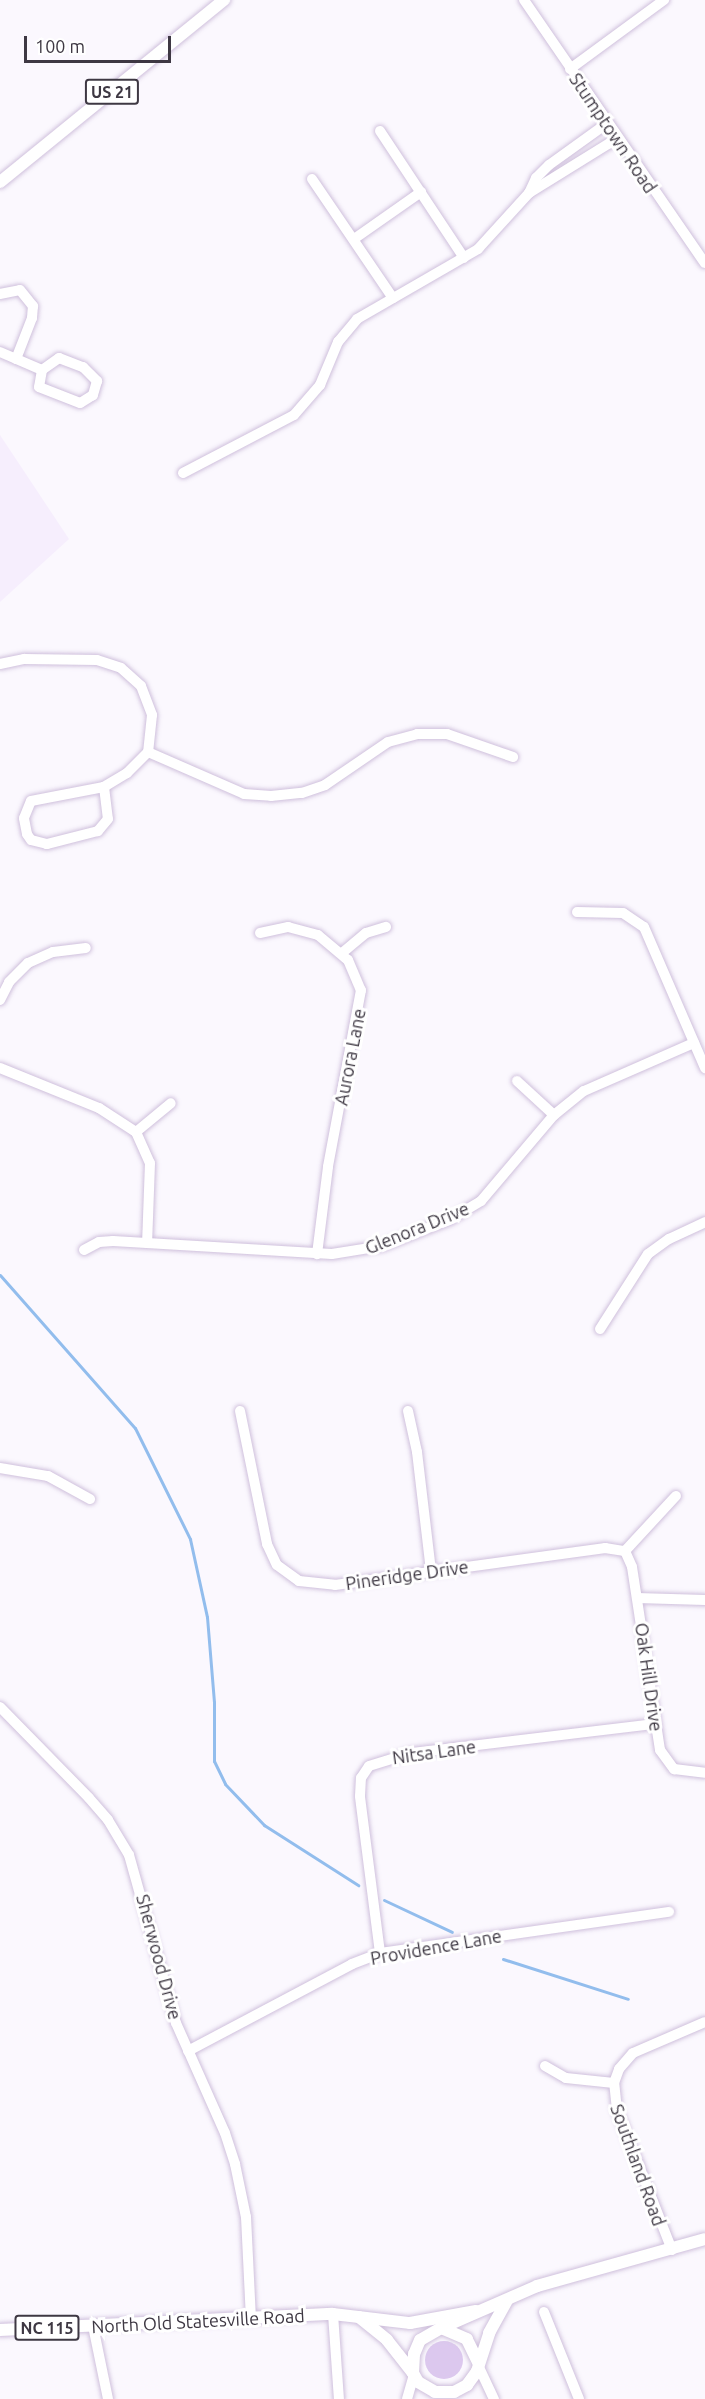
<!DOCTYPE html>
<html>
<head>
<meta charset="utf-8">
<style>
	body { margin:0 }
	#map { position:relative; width:705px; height:2399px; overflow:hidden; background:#fbf8fe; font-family:Ubuntu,sans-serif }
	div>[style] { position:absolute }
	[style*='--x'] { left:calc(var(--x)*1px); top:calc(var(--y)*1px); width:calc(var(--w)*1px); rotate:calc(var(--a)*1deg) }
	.built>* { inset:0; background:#f6eefd }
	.green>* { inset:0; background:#dcc8ee }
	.round { border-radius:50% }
	.stream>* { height:3px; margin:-1.5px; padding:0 1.5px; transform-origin:1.5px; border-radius:1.5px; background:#92bded }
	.roads { filter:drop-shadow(0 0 2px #cfc0dc) drop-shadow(0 0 2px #cfc0dc) }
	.minor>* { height:10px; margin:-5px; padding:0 5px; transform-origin:5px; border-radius:5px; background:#fff }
	.major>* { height:12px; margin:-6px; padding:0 6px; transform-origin:6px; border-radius:6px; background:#fff }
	span { translate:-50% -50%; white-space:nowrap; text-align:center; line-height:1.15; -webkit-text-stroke:6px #fff; paint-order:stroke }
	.shield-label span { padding:2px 4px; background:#fff; border:2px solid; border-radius:4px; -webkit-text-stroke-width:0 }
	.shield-label { font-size:16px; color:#3e3843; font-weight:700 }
	.street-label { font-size:18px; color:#3e3843 }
	.scale { position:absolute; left:24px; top:36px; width:147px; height:27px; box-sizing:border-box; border:3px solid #3e3843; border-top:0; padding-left:8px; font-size:18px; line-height:21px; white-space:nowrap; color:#3e3843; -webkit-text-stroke:4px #fff; paint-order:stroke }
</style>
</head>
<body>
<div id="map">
	<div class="built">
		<i style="clip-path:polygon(0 435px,69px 539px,0 602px)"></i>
	</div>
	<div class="green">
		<i class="round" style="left:425px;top:2341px;width:38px;height:38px"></i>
	</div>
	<div class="stream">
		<i style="--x:0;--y:1275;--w:204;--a:48.6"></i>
		<i style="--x:135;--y:1428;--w:124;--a:63.6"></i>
		<i style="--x:190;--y:1539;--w:80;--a:77.7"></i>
		<i style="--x:207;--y:1617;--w:85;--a:85.3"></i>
		<i style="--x:214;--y:1702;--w:59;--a:90"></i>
		<i style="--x:214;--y:1761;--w:25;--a:64"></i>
		<i style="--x:225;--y:1784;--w:57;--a:46.4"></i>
		<i style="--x:264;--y:1825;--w:112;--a:32.6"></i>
		<i style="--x:384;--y:1900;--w:75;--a:25.2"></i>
		<i style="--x:503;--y:1959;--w:131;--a:17.7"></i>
	</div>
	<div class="roads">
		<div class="minor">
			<i style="--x:524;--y:0;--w:319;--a:55.5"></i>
			<i style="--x:570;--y:69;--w:117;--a:-36.3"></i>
			<i style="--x:380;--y:131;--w:152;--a:56.5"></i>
			<i style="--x:312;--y:179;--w:144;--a:55.8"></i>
			<i style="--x:529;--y:193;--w:102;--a:-31.8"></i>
			<i style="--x:354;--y:239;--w:82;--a:-35"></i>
			<i style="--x:0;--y:294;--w:20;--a:-11"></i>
			<i style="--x:20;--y:290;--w:21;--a:51"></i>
			<i style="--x:33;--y:306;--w:12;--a:95"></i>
			<i style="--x:32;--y:318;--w:44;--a:111.3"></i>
			<i style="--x:0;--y:352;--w:46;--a:23.2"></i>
			<i style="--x:59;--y:358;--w:26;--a:21"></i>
			<i style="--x:83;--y:367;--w:20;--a:45"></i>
			<i style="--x:97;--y:381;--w:15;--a:106"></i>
			<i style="--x:93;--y:395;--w:15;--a:148"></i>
			<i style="--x:80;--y:403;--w:44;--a:-158.7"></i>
			<i style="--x:39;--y:387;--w:17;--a:-80"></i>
			<i style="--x:42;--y:370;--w:21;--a:-35"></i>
			<i style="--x:183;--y:473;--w:125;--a:-27.6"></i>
			<i style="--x:294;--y:415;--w:40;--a:-49"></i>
			<i style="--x:320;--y:385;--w:47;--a:-67.3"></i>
			<i style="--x:338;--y:342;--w:30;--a:-50"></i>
			<i style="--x:357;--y:319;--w:140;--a:-30"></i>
			<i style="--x:478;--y:249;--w:76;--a:-47.7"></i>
			<i style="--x:529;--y:193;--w:17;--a:-65"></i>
			<i style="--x:536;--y:178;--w:18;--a:-45"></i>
			<i style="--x:549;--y:165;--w:70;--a:-35.7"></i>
			<i style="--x:0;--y:664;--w:25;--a:-12"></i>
			<i style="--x:24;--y:659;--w:73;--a:0.8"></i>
			<i style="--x:97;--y:660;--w:25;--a:18"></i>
			<i style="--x:121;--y:668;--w:27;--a:42"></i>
			<i style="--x:141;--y:686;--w:31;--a:69"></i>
			<i style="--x:152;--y:715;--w:37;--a:96"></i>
			<i style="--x:148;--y:752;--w:30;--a:135"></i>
			<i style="--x:127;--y:773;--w:27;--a:149"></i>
			<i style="--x:148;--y:752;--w:105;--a:23.6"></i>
			<i style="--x:244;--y:794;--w:27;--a:4"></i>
			<i style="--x:271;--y:796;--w:31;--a:-6"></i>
			<i style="--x:302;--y:793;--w:24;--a:-19"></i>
			<i style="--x:325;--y:785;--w:76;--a:-34.3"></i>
			<i style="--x:388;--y:742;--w:30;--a:-15"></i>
			<i style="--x:417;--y:734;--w:30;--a:0"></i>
			<i style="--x:447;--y:734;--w:70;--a:19.2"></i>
			<i style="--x:104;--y:787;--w:32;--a:83"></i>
			<i style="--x:108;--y:819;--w:16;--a:130"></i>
			<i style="--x:98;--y:831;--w:53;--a:165.7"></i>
			<i style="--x:47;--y:844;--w:16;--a:-166"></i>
			<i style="--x:31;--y:840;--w:7;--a:-124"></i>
			<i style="--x:27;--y:834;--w:16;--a:-101"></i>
			<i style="--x:24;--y:818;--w:18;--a:-68"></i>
			<i style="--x:31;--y:801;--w:74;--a:-10.9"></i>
			<i style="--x:577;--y:912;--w:46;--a:1.2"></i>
			<i style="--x:623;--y:913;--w:25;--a:34"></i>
			<i style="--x:644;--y:927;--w:154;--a:66.6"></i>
			<i style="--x:260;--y:933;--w:29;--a:-12"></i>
			<i style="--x:288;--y:927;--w:31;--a:15"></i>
			<i style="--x:318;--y:935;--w:39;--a:40"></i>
			<i style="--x:348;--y:960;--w:33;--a:67"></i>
			<i style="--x:361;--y:990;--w:180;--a:100.6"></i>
			<i style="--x:328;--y:1167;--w:88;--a:97.2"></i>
			<i style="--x:342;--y:953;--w:31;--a:-40"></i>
			<i style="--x:366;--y:933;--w:21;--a:-17"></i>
			<i style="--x:0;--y:1000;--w:20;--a:-63"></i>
			<i style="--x:9;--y:982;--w:27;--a:-45"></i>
			<i style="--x:28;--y:963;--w:27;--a:-24"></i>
			<i style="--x:53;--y:952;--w:33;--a:-7"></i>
			<i style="--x:0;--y:1068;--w:107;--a:22"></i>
			<i style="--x:99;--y:1108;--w:44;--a:33"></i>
			<i style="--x:136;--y:1132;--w:34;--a:66"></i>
			<i style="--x:150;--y:1163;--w:80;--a:92.1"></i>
			<i style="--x:517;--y:1081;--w:50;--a:42.6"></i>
			<i style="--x:136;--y:1132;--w:45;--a:-39.6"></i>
			<i style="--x:84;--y:1250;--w:17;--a:-28"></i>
			<i style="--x:99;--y:1242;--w:14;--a:-4"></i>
			<i style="--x:113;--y:1241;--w:219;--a:3.4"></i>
			<i style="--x:332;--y:1254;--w:51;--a:-9.1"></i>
			<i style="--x:382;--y:1246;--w:74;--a:-21.4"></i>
			<i style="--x:451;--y:1219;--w:35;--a:-31"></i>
			<i style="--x:481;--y:1201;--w:113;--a:-49.7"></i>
			<i style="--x:554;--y:1115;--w:38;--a:-39"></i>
			<i style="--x:584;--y:1091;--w:120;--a:-23.6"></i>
			<i style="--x:600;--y:1329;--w:89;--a:-57.4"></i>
			<i style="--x:648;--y:1254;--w:26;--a:-36"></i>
			<i style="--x:669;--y:1239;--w:40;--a:-25"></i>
			<i style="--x:240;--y:1411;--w:136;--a:78.5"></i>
			<i style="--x:267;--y:1544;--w:23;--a:65"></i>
			<i style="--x:277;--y:1565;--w:27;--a:36"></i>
			<i style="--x:299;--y:1581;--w:36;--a:6"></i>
			<i style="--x:335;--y:1585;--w:273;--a:-7.8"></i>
			<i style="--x:605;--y:1548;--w:20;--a:9"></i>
			<i style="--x:408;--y:1411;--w:42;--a:77.6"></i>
			<i style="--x:417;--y:1452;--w:120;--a:83.3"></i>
			<i style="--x:0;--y:1468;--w:49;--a:9.5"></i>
			<i style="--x:48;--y:1476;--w:48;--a:28.7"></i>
			<i style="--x:625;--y:1551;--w:17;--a:66"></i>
			<i style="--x:632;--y:1567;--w:185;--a:81.3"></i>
			<i style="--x:660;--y:1750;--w:24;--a:54"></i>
			<i style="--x:674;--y:1769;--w:31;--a:7"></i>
			<i style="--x:625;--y:1551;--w:75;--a:-47.2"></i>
			<i style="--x:637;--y:1598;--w:68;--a:1.7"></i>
			<i style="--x:0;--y:1707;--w:127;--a:45.6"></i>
			<i style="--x:89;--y:1798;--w:29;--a:49"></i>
			<i style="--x:108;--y:1820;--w:41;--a:59"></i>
			<i style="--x:129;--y:1855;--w:174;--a:74.4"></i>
			<i style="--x:176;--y:2023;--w:120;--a:66"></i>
			<i style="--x:225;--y:2133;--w:33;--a:72"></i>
			<i style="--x:235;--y:2164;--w:54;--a:78.3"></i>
			<i style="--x:246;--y:2217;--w:101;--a:87.2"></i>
			<i style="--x:380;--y:1953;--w:158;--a:-97.3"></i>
			<i style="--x:360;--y:1796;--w:18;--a:-87"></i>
			<i style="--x:361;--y:1778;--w:14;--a:-56"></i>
			<i style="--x:369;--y:1766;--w:44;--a:-17.2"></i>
			<i style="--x:411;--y:1753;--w:245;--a:-6.8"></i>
			<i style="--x:188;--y:2051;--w:186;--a:-27.9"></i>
			<i style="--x:352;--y:1964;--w:30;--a:-21"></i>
			<i style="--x:380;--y:1953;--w:292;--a:-8.1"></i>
			<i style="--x:545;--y:2066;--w:24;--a:30"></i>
			<i style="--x:566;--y:2078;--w:48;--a:5.9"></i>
			<i style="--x:672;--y:2250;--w:150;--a:-111.4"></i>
			<i style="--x:617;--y:2110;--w:27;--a:-96"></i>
			<i style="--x:614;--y:2083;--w:15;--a:-70"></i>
			<i style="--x:619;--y:2069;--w:21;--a:-49"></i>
			<i style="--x:633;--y:2053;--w:78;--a:-23.3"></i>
			<i style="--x:544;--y:2312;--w:94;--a:68.1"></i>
			<i style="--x:333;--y:2314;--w:85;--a:86"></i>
			<i style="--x:93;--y:2326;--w:75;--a:78.4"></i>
			<i style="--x:478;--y:2365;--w:38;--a:65"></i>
			<i style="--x:407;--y:2399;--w:25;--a:-74"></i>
		</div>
		<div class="major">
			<i style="--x:0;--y:182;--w:289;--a:-39.1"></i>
			<i style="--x:359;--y:2317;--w:36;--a:39"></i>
			<i style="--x:387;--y:2340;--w:42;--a:51.8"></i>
			<i style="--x:441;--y:2328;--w:105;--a:-23.6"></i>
			<i style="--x:537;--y:2286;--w:174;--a:-15.6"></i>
			<i style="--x:0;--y:2330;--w:333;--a:-2.8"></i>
			<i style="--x:333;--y:2314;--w:78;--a:6.7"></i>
			<i style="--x:410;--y:2323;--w:67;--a:-10.3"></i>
			<i style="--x:478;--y:2362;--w:25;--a:-116"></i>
			<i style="--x:467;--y:2339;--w:28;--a:-157"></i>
			<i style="--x:441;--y:2328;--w:24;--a:150"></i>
			<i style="--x:420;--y:2340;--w:15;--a:113"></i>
			<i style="--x:414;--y:2354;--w:19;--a:93"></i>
			<i style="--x:413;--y:2373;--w:10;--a:61"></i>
			<i style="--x:418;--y:2382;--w:20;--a:30"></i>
			<i style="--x:435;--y:2392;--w:19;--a:0"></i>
			<i style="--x:454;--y:2392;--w:15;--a:-28"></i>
			<i style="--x:467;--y:2385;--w:17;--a:-54"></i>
			<i style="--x:477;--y:2371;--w:40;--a:-72"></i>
			<i style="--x:489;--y:2333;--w:37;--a:-61"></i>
		</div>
	</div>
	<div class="shield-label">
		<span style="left:112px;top:92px">US 21</span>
		<span style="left:47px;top:2328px">NC 115</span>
	</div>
	<div class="street-label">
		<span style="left:613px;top:133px;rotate:56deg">Stumptown Road</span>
		<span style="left:350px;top:1057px;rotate:-79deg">Aurora Lane</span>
		<span style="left:417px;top:1228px;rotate:-22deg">Glenora Drive</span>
		<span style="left:407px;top:1575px;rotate:-8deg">Pineridge Drive</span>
		<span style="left:649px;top:1677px;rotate:82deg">Oak Hill Drive</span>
		<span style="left:434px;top:1752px;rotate:-8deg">Nitsa Lane</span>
		<span style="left:436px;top:1947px;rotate:-10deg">Providence Lane</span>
		<span style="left:159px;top:1957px;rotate:75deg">Sherwood Drive</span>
		<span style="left:638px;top:2165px;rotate:70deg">Southland Road</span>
		<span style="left:198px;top:2321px;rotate:-3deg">North Old Statesville Road</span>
	</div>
	<div class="scale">100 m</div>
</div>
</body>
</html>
